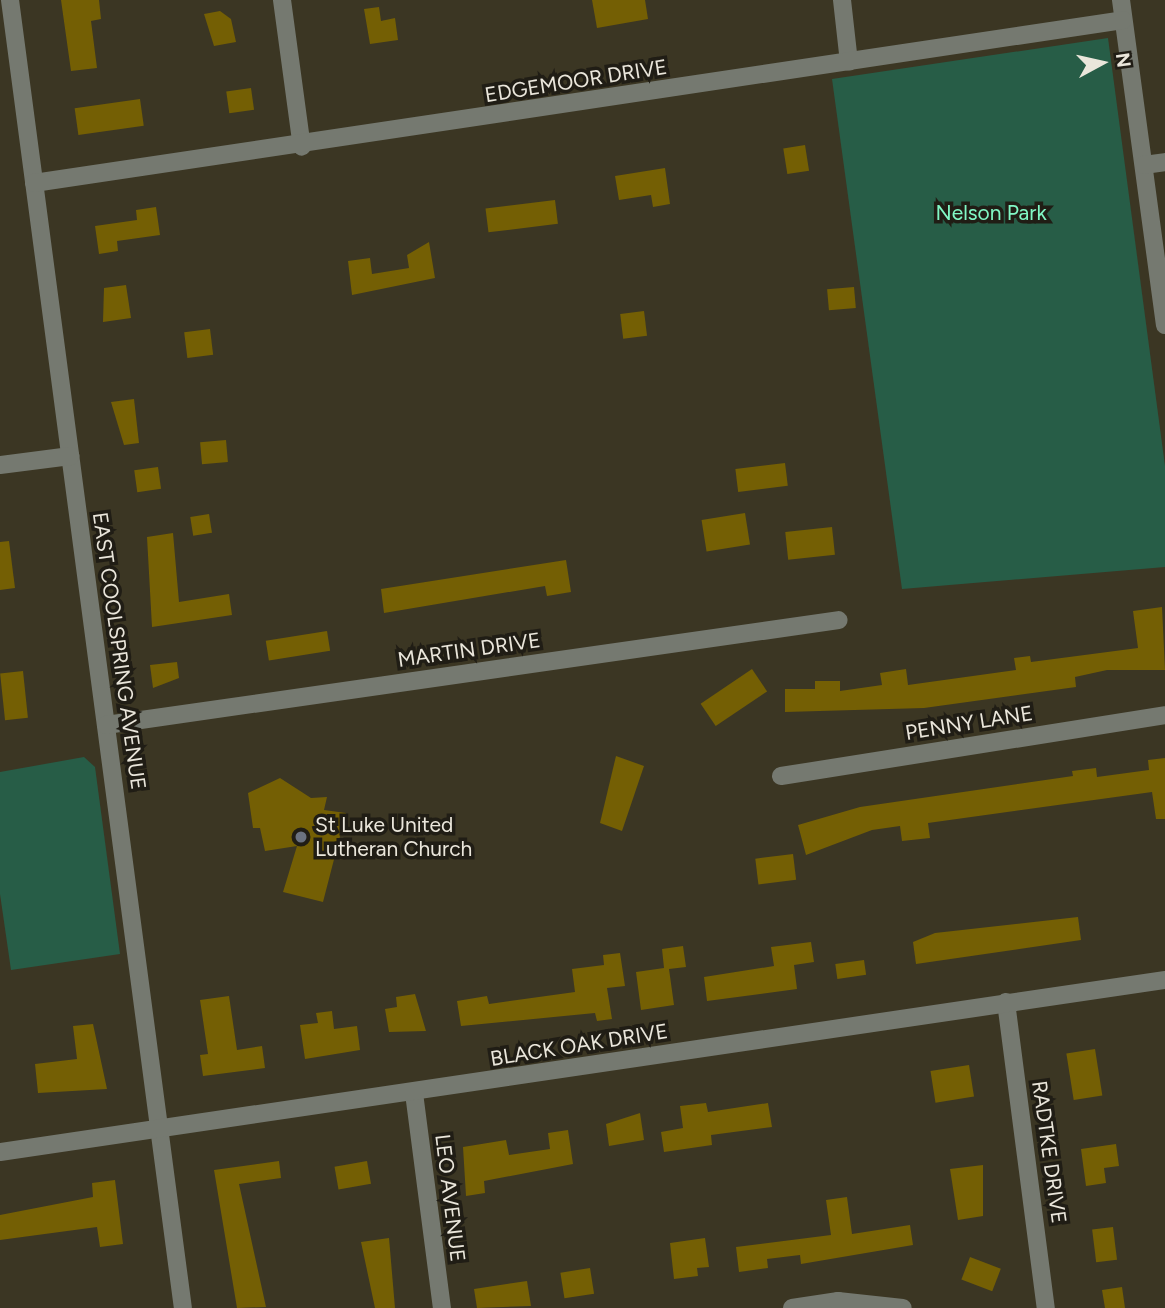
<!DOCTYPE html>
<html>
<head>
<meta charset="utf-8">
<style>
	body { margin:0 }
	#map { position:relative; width:1165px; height:1308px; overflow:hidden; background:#3b3623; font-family:Figtree,sans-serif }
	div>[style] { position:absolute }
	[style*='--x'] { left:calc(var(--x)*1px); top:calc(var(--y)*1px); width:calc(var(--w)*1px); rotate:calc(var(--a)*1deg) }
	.green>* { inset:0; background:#275d47 }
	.building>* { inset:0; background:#745f04; transform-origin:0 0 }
	.minor>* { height:18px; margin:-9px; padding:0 9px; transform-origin:9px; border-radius:9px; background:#757970 }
	.dots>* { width:19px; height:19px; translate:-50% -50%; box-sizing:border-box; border:4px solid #201d15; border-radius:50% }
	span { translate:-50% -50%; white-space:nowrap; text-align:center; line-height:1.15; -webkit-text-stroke:7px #201d15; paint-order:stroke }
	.street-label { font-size:21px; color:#eae6db }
	.park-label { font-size:21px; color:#81f7c5 }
	.poi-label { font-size:21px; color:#eae6db }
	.left { translate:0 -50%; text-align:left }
	.north { position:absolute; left:1067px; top:28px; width:70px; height:70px; -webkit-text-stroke:5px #201d15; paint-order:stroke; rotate:82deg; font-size:19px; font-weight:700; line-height:28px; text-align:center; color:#eae6db }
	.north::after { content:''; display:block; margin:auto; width:24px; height:32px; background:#eae6db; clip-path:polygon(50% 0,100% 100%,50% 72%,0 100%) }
</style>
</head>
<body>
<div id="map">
	<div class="green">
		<i style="clip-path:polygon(1108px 38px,1165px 466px,1165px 567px,902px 589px,832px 79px)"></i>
		<i style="clip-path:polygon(84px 757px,95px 767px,120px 954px,11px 970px,0 894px,0 772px)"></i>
	</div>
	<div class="building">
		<i style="clip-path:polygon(61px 0,99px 0,101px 19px,91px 21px,97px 68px,71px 71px)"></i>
		<i style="clip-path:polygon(592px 0,645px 0,648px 19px,597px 28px)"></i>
		<i style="clip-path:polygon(379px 7px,381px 21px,395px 18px,398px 40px,370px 44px,364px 9px)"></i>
		<i style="clip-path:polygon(220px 11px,231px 19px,236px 42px,214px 46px,204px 14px)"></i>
		<i style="left:251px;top:88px;width:22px;height:25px;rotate:82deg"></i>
		<i style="left:140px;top:99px;width:27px;height:66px;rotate:82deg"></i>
		<i style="left:805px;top:145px;width:26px;height:22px;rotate:81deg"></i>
		<i style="clip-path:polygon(665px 168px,670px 204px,653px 207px,651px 195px,619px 200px,615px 176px)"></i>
		<i style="left:555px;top:200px;width:24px;height:70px;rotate:83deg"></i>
		<i style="clip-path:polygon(156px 207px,160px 235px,117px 241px,118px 251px,99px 254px,95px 226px,137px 220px,136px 210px)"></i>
		<i style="clip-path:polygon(429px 242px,435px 278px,352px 295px,348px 261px,370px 258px,372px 274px,409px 268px,407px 255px)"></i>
		<i style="clip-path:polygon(126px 285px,131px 318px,103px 322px,104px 288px)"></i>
		<i style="left:854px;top:287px;width:21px;height:27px;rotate:85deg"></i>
		<i style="left:644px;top:311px;width:25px;height:24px;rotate:83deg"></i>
		<i style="left:210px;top:329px;width:26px;height:26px;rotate:83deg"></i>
		<i style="clip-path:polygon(134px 399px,139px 443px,124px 445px,111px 402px)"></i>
		<i style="left:226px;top:440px;width:22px;height:26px;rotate:85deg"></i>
		<i style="left:785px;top:463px;width:23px;height:50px;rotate:83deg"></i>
		<i style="left:158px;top:467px;width:22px;height:24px;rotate:82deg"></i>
		<i style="left:745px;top:513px;width:32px;height:44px;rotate:81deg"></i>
		<i style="left:209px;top:514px;width:19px;height:19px;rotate:81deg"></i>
		<i style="left:832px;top:527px;width:28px;height:47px;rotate:84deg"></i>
		<i style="clip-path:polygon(173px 533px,179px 602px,229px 594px,232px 615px,152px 627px,147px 537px)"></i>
		<i style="clip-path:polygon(9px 541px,15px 588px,0 590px,0 542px)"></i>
		<i style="clip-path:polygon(566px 560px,571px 592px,547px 596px,545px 586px,384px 613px,381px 589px)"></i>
		<i style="clip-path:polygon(1162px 607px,1165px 670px,1107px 670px,1075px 677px,1076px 687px,924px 708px,785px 712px,785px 689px,815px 689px,815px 681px,840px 681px,840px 691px,882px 685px,880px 673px,906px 669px,908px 685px,1016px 670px,1014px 658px,1030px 656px,1031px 662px,1138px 648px,1133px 611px)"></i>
		<i style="left:327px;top:631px;width:20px;height:62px;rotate:81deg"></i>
		<i style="clip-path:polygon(177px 662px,179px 678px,153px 688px,150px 665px)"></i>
		<i style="left:752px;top:669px;width:27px;height:62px;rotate:56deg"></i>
		<i style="left:23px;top:671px;width:47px;height:23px;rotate:84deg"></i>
		<i style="clip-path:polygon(616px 756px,644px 766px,622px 831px,600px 823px)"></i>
		<i style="clip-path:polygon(1165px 758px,1165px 819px,1156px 819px,1152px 792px,928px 823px,930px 838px,902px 841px,900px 826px,872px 830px,806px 855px,798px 825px,860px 807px,1073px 776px,1072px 771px,1096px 768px,1097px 777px,1149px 770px,1148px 760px)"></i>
		<i style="clip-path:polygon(280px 778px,311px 798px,327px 797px,324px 810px,346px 813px,323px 902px,283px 892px,297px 846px,265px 851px,260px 828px,253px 828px,248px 793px)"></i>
		<i style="left:793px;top:854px;width:26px;height:38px;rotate:83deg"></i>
		<i style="clip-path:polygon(1078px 917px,1081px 940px,916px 964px,913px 942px,935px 933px)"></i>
		<i style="clip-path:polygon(811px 942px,814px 962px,794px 965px,797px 989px,707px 1001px,704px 977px,774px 966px,771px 947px)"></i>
		<i style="clip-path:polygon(683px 946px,686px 967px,669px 969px,674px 1005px,641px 1010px,636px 972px,664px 968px,662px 949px)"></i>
		<i style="clip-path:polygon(620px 953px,625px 986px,607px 988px,612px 1019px,597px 1021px,595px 1013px,461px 1026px,457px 1001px,487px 996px,489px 1004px,575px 992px,572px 969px,604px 965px,603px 955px)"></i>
		<i style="left:864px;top:960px;width:15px;height:29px;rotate:82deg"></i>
		<i style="clip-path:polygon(415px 994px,426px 1031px,389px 1032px,385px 1009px,397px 1007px,396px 997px)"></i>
		<i style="clip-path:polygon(229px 996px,237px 1050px,262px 1046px,265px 1068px,203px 1076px,200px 1055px,208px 1054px,200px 1000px)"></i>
		<i style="clip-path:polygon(332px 1011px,334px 1029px,357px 1026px,360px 1050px,305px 1059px,300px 1025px,318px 1023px,316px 1013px)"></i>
		<i style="clip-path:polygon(93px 1024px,107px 1089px,38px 1093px,35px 1064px,77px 1059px,73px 1026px)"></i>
		<i style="left:1095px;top:1049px;width:47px;height:29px;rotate:81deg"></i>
		<i style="left:969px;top:1065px;width:32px;height:39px;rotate:81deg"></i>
		<i style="clip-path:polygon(706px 1103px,708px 1112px,768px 1103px,772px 1127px,711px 1135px,712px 1145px,664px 1152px,661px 1132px,683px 1128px,680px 1106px)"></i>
		<i style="clip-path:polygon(640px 1113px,644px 1140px,609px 1146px,606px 1124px)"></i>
		<i style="clip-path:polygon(568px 1130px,573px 1164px,484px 1181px,485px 1193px,466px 1196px,463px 1147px,506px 1140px,509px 1155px,550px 1149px,548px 1133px)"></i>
		<i style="clip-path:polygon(1116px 1144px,1119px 1166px,1104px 1168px,1106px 1183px,1086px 1186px,1081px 1149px)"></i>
		<i style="clip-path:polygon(279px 1161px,281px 1178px,239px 1184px,266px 1307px,237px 1308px,214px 1170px)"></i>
		<i style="left:367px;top:1161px;width:23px;height:33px;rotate:80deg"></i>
		<i style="clip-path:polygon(983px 1165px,983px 1216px,958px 1220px,950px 1169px)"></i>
		<i style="clip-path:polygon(115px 1180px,123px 1244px,100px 1247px,97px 1227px,0 1240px,0 1215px,93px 1197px,92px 1183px)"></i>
		<i style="clip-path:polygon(847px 1197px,852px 1234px,910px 1225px,913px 1245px,801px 1264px,800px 1255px,767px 1259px,768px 1268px,739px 1272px,736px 1247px,831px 1235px,826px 1200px)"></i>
		<i style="left:1113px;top:1227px;width:33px;height:21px;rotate:83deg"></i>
		<i style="clip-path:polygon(389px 1238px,395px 1308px,375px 1308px,361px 1242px)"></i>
		<i style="clip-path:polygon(705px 1238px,709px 1267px,697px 1268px,698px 1276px,674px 1279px,670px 1243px)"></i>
		<i style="left:970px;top:1257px;width:33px;height:24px;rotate:21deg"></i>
		<i style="left:590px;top:1268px;width:26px;height:30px;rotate:81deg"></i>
		<i style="clip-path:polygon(527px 1281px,531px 1306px,477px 1308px,474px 1289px)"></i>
		<i style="clip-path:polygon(1122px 1287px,1125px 1308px,1105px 1308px,1102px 1290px)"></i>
	</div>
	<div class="minor">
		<i style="--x:10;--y:0;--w:1319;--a:82.47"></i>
		<i style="--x:282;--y:0;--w:148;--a:82.3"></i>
		<i style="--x:842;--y:0;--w:62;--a:83.6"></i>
		<i style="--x:1121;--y:0;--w:328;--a:82.3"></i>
		<i style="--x:1144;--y:165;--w:21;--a:-8"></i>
		<i style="--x:34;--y:183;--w:1101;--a:-8.51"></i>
		<i style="--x:0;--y:465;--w:71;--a:-7.3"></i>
		<i style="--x:106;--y:725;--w:740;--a:-8.15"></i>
		<i style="--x:781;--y:776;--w:389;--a:-9"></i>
		<i style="--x:1006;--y:1002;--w:309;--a:82.6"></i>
		<i style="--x:414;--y:1093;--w:217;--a:82.6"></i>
		<i style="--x:0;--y:1152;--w:1178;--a:-8.4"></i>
		<i style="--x:792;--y:1308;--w:47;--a:-8.7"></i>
		<i style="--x:838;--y:1301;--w:65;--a:6.1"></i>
	</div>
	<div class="dots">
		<i style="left:301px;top:837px;background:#6b7280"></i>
	</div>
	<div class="street-label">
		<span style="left:576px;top:81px;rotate:-9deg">EDGEMOOR DRIVE</span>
		<span style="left:469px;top:650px;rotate:-8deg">MARTIN DRIVE</span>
		<span style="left:119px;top:651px;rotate:82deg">EAST COOLSPRING AVENUE</span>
		<span style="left:969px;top:723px;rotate:-9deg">PENNY LANE</span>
		<span style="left:579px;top:1045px;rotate:-9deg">BLACK OAK DRIVE</span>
		<span style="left:1049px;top:1152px;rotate:82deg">RADTKE DRIVE</span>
		<span style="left:450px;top:1198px;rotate:83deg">LEO AVENUE</span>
	</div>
	<div class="park-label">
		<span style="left:991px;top:213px">Nelson Park</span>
	</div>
	<div class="poi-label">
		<span class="left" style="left:315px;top:837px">St Luke United<br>Lutheran Church</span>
	</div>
	<div class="north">N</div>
</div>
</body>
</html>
